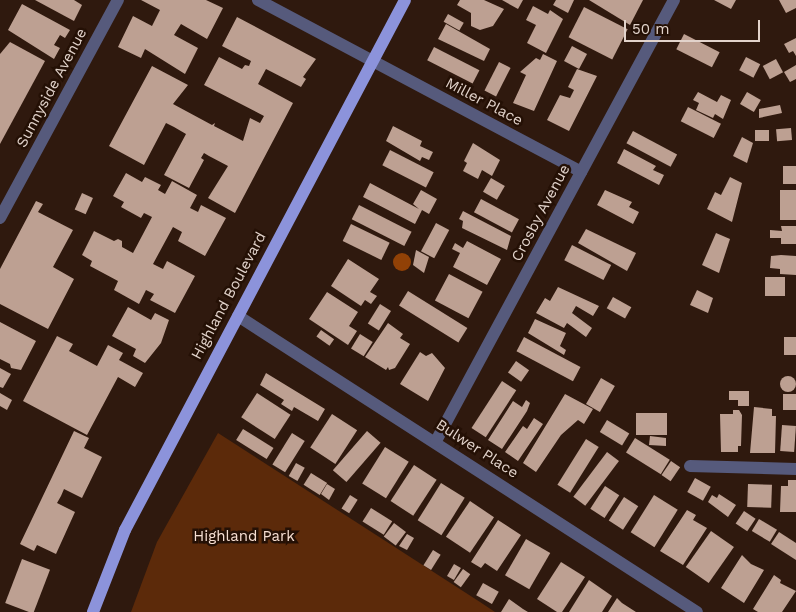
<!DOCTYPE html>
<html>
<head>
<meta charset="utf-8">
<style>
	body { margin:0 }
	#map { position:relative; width:796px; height:612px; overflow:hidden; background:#2f190e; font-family:"Work Sans",sans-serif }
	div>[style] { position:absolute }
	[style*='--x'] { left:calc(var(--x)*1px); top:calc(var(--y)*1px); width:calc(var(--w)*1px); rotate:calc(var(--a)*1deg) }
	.green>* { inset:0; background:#5c2a0a }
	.water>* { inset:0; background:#914106 }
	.round { border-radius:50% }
	.building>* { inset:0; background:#bda092; transform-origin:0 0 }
	.minor>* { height:12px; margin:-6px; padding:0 6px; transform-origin:6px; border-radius:6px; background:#565a7c }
	.major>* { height:12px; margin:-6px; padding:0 6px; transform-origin:6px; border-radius:6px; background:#8c93db }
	span { translate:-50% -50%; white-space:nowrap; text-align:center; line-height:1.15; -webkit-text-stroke:5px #241005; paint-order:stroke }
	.street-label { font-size:15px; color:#e2d3cb }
	.park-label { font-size:15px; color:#f7dfd3 }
	.scale { position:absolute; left:624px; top:20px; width:136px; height:22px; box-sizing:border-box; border:2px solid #e2d3cb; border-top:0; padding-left:6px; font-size:15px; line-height:18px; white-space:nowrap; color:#e2d3cb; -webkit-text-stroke:4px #241005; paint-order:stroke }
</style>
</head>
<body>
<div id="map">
	<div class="green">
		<i style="clip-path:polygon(218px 433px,480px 602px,495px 612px,131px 612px,157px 542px)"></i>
	</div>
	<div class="water">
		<i class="round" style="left:393px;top:253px;width:18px;height:18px"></i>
	</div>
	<div class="building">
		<i style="clip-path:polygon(35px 0,74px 0,82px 5px,74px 21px)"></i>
		<i style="clip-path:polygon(141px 0,206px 0,223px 8px,207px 39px,181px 24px,174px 35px,198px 48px,185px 74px,145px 49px,141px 58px,118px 47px,133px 16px,152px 26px,160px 10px)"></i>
		<i style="clip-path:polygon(460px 0,484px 0,504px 9px,493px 26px,480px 30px,471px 26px,471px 13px,457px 5px)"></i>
		<i style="clip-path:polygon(502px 0,523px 0,518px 9px)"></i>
		<i style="clip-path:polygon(556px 0,574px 0,568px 13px,553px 5px)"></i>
		<i style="clip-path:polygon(589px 0,643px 0,630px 25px)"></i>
		<i style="clip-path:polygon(714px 0,736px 0,731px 9px)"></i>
		<i style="clip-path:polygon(779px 0,796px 0,796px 8px,786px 13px)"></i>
		<i style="clip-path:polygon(22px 4px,70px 30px,65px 38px,60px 35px,54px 45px,60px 48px,54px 59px,8px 30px)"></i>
		<i style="clip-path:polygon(533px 6px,548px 14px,550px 10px,563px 19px,546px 53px,527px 43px,536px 25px,526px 20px)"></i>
		<i style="left:584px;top:7px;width:49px;height:34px;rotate:27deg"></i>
		<i style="left:448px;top:14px;width:18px;height:9px;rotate:29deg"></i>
		<i style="clip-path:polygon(237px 17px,316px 59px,303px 77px,306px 79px,301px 87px,266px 69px,258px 84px,293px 103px,235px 213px,208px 198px,228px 166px,209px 156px,204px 153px,201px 158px,204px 160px,189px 188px,164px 175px,186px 134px,174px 127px,166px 123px,144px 165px,109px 146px,152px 66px,188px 85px,173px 104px,212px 125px,215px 123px,214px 126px,243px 141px,250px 118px,260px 123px,264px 116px,204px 85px,219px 57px,242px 69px,245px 65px,249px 66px,251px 61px,222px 46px)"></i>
		<i style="clip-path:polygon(446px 24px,490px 49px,484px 61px,438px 39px)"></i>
		<i style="left:684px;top:34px;width:40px;height:17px;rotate:27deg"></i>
		<i style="clip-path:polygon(796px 38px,796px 56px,793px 51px,789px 53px,784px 44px)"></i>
		<i style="clip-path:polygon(10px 42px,45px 61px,0 144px,0 54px)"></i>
		<i style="left:572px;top:46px;width:17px;height:17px;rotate:28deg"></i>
		<i style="left:434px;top:47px;width:51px;height:15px;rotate:27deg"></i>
		<i style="clip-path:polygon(543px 54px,557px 61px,534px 111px,513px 103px,526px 75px,520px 72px,536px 58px,540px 60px)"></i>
		<i style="left:746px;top:57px;width:16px;height:15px;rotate:27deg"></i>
		<i style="left:776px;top:59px;width:15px;height:15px;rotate:62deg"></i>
		<i style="left:499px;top:62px;width:13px;height:32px;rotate:27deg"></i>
		<i style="clip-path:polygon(796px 65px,796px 79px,790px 82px,784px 72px)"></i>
		<i style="clip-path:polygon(577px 69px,597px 76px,569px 131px,547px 120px,560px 95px,570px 98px,574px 90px,568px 87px)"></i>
		<i style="clip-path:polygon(698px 92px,717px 102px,721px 95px,731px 100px,723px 119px,715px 114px,713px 118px,696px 110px,699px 103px,693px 100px)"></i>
		<i style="left:747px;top:92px;width:16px;height:14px;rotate:30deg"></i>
		<i style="clip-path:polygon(780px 105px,782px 113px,759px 118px,759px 109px)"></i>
		<i style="left:688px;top:107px;width:37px;height:16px;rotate:27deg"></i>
		<i style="clip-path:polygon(393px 126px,422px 141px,420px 146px,433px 152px,429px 160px,422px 157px,420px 161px,386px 141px)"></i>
		<i style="left:791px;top:128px;width:12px;height:15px;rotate:85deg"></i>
		<i style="left:755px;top:130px;width:14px;height:11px"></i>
		<i style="left:633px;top:131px;width:50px;height:14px;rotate:28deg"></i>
		<i style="clip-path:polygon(742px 137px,753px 143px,747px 163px,733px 156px)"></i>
		<i style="clip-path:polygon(473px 143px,500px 160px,492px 176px,482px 170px,478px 179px,463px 171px,467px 163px,464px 161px)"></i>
		<i style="clip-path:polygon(624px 149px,656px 166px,653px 170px,664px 175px,659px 185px,617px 163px)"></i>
		<i style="left:390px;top:150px;width:49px;height:17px;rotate:27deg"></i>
		<i style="left:796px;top:166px;width:18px;height:13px;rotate:90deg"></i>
		<i style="clip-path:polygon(126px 173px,142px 182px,145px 177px,161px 185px,158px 190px,165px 194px,172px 181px,197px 195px,190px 208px,198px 212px,201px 205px,226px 218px,205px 256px,178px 241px,182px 232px,173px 227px,153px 264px,163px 269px,167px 261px,195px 276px,175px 313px,150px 300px,154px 294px,146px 290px,139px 304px,114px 290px,118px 281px,90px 266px,92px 261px,82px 255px,94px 231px,114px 241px,118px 239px,122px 241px,122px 247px,133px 253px,152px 217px,144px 213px,141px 218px,121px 207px,124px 202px,113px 196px)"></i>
		<i style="clip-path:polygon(730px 177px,742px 183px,732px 222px,707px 209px,715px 192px,721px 195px)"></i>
		<i style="left:491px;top:178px;width:16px;height:16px;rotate:30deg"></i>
		<i style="clip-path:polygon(370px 183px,419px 209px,413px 204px,421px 190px,437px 199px,429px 214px,422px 210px,415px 224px,363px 197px)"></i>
		<i style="clip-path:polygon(605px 190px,632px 202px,629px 207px,639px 212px,633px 224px,597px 205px)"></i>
		<i style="left:780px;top:190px;width:16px;height:30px"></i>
		<i style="left:82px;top:193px;width:12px;height:18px;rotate:24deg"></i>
		<i style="left:481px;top:199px;width:43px;height:15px;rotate:28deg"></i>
		<i style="clip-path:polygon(36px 201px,43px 204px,38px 212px,73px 230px,53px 267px,74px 279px,48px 329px,0 304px,0 269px)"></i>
		<i style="left:359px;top:205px;width:59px;height:16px;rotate:27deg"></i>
		<i style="clip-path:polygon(463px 211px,511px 236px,507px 250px,462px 228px,463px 221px,459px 219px)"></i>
		<i style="left:436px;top:223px;width:15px;height:32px;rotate:28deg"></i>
		<i style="left:351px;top:224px;width:43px;height:19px;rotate:26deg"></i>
		<i style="clip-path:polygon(781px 226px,796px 226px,796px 244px,781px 244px,781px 238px,770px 238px,770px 230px,782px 231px)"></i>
		<i style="clip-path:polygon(586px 229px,636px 253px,627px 271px,578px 243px)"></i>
		<i style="clip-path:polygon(716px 233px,730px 239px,719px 273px,702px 265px)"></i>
		<i style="clip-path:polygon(467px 241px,501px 259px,487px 285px,453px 267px,460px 253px,452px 249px,455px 243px,463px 248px)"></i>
		<i style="left:572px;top:245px;width:44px;height:17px;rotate:27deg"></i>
		<i style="clip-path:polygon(416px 250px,429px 257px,424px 273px,413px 265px)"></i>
		<i style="clip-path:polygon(781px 255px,796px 256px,796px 275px,780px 274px,780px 269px,770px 268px,771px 256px)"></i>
		<i style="clip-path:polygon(348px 259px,379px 279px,370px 292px,377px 296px,371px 304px,365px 300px,361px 306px,331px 286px)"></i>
		<i style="left:449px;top:274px;width:38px;height:30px;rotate:28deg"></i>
		<i style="left:765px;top:277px;width:20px;height:19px"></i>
		<i style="clip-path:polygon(558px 287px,599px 306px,593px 316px,576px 306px,572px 313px,592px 328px,586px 337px,567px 323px,564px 328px,536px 313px,545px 298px,550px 301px)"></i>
		<i style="clip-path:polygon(697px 290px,713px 298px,708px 313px,690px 305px)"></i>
		<i style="left:408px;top:291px;width:70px;height:17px;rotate:32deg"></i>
		<i style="clip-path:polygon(327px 292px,358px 312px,349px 326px,357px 331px,348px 345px,309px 319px)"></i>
		<i style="left:613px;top:297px;width:21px;height:13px;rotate:29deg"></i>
		<i style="left:380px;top:304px;width:13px;height:23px;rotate:32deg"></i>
		<i style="clip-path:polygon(128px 307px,151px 320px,155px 313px,169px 320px,161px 343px,145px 363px,133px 356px,136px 349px,112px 336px)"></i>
		<i style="clip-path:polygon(535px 319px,566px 333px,560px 346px,566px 350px,564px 355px,528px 333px)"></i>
		<i style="clip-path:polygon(0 322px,36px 341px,21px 370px,11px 368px,10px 364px,0 359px)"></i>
		<i style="clip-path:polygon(388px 323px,403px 334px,400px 338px,410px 344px,395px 368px,389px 370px,388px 367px,386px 370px,365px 357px)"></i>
		<i style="left:321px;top:330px;width:16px;height:8px;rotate:35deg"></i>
		<i style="left:360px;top:334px;width:15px;height:17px;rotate:32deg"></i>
		<i style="clip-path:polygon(57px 336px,73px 344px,69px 351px,97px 366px,108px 345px,123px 353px,119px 360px,143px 373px,135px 387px,118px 377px,87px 435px,23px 401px)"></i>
		<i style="left:524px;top:337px;width:64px;height:16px;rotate:28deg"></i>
		<i style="left:784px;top:337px;width:12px;height:18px"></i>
		<i style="clip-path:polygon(420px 352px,426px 356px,432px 353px,445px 368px,428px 401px,400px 384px)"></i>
		<i style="left:516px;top:361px;width:16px;height:14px;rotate:35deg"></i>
		<i style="clip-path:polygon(0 368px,11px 374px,3px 388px,0 387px)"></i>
		<i style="clip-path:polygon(266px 373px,325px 409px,318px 421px,294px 407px,292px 411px,281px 404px,284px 400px,260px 385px)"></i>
		<i class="round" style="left:780px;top:376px;width:16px;height:16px"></i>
		<i style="left:601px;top:378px;width:16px;height:30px;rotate:30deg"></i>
		<i style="left:502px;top:381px;width:17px;height:56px;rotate:33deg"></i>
		<i style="clip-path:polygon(729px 391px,749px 391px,749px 406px,738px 406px,738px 400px,729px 400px)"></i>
		<i style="clip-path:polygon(0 393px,12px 400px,7px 410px,0 406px)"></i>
		<i style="left:257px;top:393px;width:40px;height:29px;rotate:33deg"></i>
		<i style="clip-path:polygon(565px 394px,593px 409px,584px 424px,578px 420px,561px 435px,536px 472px,523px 463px)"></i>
		<i style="left:783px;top:394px;width:13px;height:16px"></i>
		<i style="clip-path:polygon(526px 400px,530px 403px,527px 411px,502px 449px,488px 440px,513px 401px,522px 407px)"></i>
		<i style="clip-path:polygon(754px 407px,772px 409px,772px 416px,776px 416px,775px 453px,750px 453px)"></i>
		<i style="clip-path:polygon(733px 410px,739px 410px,742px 415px,741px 446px,738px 446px,738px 452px,721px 452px,720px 414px,733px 414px)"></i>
		<i style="left:636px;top:413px;width:31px;height:22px"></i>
		<i style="left:332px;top:414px;width:30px;height:40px;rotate:33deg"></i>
		<i style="clip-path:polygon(534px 418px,543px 424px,518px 461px,505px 452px,523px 426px,527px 429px)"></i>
		<i style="left:607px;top:420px;width:26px;height:14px;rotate:31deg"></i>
		<i style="left:782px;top:425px;width:14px;height:26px;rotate:4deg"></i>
		<i style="left:243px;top:429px;width:36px;height:13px;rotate:32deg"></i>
		<i style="clip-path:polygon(74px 431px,89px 438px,84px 448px,102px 457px,82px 498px,64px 489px,61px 496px,57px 503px,75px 512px,56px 554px,37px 545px,34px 551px,20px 544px)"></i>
		<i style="left:367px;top:431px;width:18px;height:52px;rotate:41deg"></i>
		<i style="left:292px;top:433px;width:15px;height:37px;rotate:32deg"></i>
		<i style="clip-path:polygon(650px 436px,666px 438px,666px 446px,649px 445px)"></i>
		<i style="left:635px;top:438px;width:41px;height:17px;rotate:32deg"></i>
		<i style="left:586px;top:439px;width:15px;height:54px;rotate:32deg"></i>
		<i style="left:385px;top:447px;width:28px;height:43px;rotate:32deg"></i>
		<i style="left:607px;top:452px;width:15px;height:56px;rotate:37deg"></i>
		<i style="left:671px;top:461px;width:11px;height:17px;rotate:34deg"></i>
		<i style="left:296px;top:463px;width:10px;height:15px;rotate:29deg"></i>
		<i style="left:414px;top:465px;width:27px;height:43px;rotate:33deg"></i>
		<i style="left:311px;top:473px;width:19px;height:14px;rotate:32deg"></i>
		<i style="left:695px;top:478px;width:18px;height:16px;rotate:29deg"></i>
		<i style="clip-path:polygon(788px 480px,796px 480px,796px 512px,780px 512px,781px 486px,788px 486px)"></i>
		<i style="left:441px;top:483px;width:28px;height:44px;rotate:32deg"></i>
		<i style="clip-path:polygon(327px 484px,335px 489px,329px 500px,321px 494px)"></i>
		<i style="left:748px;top:484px;width:24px;height:23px;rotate:2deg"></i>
		<i style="left:605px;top:486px;width:17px;height:27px;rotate:33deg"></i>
		<i style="clip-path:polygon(719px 494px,736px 505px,728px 517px,708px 502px,712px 495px,717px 498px)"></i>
		<i style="left:350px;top:495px;width:9px;height:16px;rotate:32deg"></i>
		<i style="left:654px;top:495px;width:28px;height:44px;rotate:32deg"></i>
		<i style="left:624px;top:497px;width:17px;height:28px;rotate:33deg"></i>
		<i style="left:470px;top:501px;width:29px;height:43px;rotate:34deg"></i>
		<i style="left:371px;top:508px;width:25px;height:16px;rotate:32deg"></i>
		<i style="clip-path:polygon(687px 510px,696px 515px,693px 520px,707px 528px,683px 565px,660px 551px)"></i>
		<i style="left:744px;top:511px;width:14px;height:15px;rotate:34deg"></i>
		<i style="left:759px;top:519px;width:21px;height:14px;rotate:31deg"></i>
		<i style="clip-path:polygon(498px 520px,521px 535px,497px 571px,485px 563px,481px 568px,471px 562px)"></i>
		<i style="left:394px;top:523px;width:15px;height:17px;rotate:37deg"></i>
		<i style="left:711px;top:531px;width:28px;height:44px;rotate:35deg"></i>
		<i style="clip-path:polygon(779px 532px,796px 543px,796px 560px,771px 544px)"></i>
		<i style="clip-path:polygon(407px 534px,414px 538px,407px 550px,399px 546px)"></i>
		<i style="left:526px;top:539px;width:28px;height:42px;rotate:30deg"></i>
		<i style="left:433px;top:550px;width:9px;height:18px;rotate:32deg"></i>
		<i style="clip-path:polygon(742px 555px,751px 564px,764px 570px,744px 603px,721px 588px)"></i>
		<i style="left:22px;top:559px;width:30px;height:47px;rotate:21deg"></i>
		<i style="clip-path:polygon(561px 562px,585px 577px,562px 612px,557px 612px,537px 599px)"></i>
		<i style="left:454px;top:564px;width:8px;height:14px;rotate:30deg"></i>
		<i style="left:463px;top:569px;width:9px;height:16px;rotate:36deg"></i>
		<i style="clip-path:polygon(774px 575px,781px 580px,780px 583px,796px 591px,782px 612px,758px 612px,753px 609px)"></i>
		<i style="clip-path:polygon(589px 580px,612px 596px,602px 612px,569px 612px)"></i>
		<i style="left:483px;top:583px;width:18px;height:14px;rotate:29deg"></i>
		<i style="clip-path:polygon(617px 598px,622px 603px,636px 612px,608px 612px)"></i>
		<i style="clip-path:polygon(509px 599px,523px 609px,528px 612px,501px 612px)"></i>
	</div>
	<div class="minor">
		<i style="--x:258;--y:0;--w:366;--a:28"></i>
		<i style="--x:0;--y:218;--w:248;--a:-61.6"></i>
		<i style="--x:238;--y:316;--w:546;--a:32.82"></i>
		<i style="--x:436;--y:441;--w:501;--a:-61.65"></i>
		<i style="--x:690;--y:466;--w:106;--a:1.6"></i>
	</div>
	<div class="major">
		<i style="--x:93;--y:612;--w:88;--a:-68.7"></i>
		<i style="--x:125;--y:530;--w:599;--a:-62.15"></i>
	</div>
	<div class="street-label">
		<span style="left:52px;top:88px;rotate:-62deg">Sunnyside Avenue</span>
		<span style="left:484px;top:102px;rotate:28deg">Miller Place</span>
		<span style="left:541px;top:213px;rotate:-62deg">Crosby Avenue</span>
		<span style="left:229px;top:296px;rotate:-62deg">Highland Boulevard</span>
		<span style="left:477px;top:449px;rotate:33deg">Bulwer Place</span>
	</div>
	<div class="park-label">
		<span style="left:244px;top:537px">Highland Park</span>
	</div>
	<div class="scale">50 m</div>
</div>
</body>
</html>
